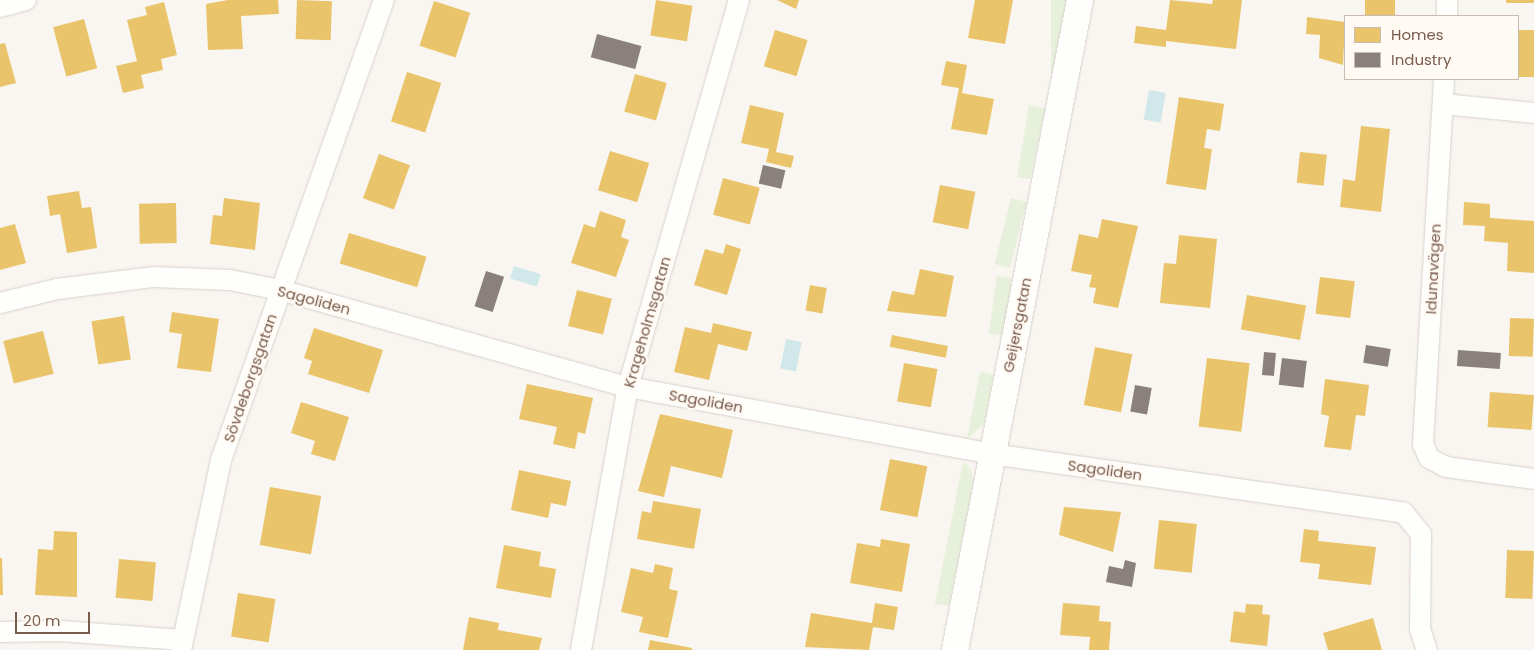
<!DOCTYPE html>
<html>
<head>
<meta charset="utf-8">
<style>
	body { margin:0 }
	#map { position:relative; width:1534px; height:650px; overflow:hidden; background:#f9f5f0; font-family:Poppins,sans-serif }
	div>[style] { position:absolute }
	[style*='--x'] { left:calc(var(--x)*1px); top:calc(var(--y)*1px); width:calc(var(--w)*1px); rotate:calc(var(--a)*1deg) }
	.green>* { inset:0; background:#e7f0db; transform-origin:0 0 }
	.water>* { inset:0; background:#d0e8ea; transform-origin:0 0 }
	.homes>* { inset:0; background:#e9c46a; transform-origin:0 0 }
	.industry>* { inset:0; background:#8a817c; transform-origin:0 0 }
	.roads { filter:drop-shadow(0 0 1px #d7d1cb) drop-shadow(0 0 1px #d7d1cb) }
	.minor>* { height:20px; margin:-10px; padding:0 10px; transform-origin:10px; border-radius:10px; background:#fefefd }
	.tertiary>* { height:26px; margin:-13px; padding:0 13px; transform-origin:13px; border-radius:13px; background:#fefefd }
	span { translate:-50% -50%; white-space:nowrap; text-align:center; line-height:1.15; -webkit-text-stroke:5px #fffaf3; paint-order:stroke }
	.street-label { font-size:15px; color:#7a5c4d }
	.legend { position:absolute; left:1344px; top:15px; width:175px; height:65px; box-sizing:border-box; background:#fffaf3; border:1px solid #cabbb1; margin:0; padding:6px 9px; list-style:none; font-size:15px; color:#7a5c4d }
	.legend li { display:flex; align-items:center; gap:10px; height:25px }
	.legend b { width:25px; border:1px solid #cabbb1 }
	.scale { position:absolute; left:15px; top:612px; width:75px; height:22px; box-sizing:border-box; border:2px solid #7a5c4d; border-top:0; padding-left:6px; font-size:15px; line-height:18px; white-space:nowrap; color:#7a5c4d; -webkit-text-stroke:4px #fffaf3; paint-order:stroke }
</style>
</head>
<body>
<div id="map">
	<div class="green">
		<i style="left:1051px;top:0;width:16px;height:87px"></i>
		<i style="clip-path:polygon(1029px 105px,1045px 109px,1030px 179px,1017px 177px)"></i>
		<i style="left:1011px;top:198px;width:16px;height:68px;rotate:14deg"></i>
		<i style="left:997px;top:276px;width:15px;height:58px;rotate:8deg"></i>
		<i style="clip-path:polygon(980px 372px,994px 375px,984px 424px,967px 439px)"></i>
		<i style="clip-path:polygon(963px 462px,971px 469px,974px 482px,949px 606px,935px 604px)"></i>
	</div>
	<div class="water">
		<i style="left:1149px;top:90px;width:17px;height:30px;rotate:10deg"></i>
		<i style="left:514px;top:266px;width:28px;height:13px;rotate:17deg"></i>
		<i style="left:786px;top:339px;width:16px;height:30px;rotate:11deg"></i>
	</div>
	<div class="homes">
		<i style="clip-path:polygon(228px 0,278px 0,279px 14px,241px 16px,243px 49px,208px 50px,206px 4px)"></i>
		<i style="left:297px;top:0;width:35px;height:39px;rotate:2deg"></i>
		<i style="left:656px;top:0;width:37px;height:36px;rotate:9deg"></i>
		<i style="clip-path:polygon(777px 0,799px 0,796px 9px)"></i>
		<i style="clip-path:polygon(975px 0,1013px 0,1005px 44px,968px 38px)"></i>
		<i style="clip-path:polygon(1170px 0,1212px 4px,1213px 0,1242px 0,1236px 49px,1166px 41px,1166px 47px,1134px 43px,1136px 26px,1166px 30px)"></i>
		<i style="left:1365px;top:0;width:30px;height:16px"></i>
		<i style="left:1506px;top:0;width:28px;height:3px"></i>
		<i style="left:434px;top:1px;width:38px;height:47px;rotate:18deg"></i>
		<i style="clip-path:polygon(164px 2px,177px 55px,161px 59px,163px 70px,141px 75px,144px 88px,123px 93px,116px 66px,137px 61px,127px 20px,147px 15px,145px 7px)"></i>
		<i style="clip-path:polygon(1307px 17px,1345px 22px,1343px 65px,1319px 58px,1320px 35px,1306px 34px)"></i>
		<i style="left:84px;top:19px;width:51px;height:32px;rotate:75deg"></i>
		<i style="left:775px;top:30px;width:34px;height:38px;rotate:17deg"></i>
		<i style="left:1518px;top:30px;width:16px;height:47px"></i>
		<i style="clip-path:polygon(5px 43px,16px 83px,0 87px,0 44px)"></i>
		<i style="clip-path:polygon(946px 61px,967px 65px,962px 93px,994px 99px,987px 135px,951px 129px,959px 88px,941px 85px)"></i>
		<i style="left:407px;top:72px;width:36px;height:52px;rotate:18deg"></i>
		<i style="left:635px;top:74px;width:33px;height:39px;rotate:16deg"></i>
		<i style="clip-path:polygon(1179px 97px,1224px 104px,1220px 131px,1207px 129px,1204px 148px,1212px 149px,1206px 190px,1166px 184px)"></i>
		<i style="clip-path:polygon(750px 105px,784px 113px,776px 152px,794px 156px,791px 168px,766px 162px,769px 149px,741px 143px)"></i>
		<i style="clip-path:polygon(1361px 126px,1390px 129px,1381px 212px,1340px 207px,1343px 179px,1355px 181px)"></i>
		<i style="left:610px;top:151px;width:41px;height:41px;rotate:17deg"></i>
		<i style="left:1300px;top:152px;width:27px;height:31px;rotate:6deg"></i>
		<i style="left:379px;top:154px;width:33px;height:47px;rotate:20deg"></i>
		<i style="left:723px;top:178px;width:38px;height:38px;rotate:15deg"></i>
		<i style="left:940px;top:185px;width:36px;height:38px;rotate:11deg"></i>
		<i style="clip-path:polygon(79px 191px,82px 208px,91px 207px,97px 248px,67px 253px,60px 214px,50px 216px,47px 196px)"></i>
		<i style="clip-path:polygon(224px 198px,260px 203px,255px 250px,210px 244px,213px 215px,222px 216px)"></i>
		<i style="clip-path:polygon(1464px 202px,1490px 204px,1490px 218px,1534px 221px,1534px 273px,1507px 271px,1508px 243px,1484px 241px,1485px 226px,1463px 225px)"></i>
		<i style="left:176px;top:203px;width:40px;height:37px;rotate:89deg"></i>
		<i style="clip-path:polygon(600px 211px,626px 220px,621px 237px,629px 240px,616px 277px,571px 263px,584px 224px,595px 228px)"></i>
		<i style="clip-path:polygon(1102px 219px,1138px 226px,1118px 308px,1093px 303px,1096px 288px,1089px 287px,1092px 275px,1071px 271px,1079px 234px,1098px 238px)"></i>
		<i style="clip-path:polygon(15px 224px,26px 263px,0 270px,0 228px)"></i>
		<i style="left:349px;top:233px;width:81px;height:32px;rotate:17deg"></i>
		<i style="clip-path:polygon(1179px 235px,1217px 239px,1210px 308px,1160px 303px,1164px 263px,1176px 264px)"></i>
		<i style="clip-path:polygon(726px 244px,741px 249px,727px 295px,694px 285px,705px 249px,723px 254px)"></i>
		<i style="clip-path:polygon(920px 269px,954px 276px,946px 317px,887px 311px,892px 291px,914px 295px)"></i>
		<i style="left:1320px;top:277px;width:35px;height:37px;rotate:7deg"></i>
		<i style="left:810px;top:285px;width:17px;height:26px;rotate:10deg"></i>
		<i style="left:577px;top:290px;width:36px;height:37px;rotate:14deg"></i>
		<i style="left:1247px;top:295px;width:60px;height:35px;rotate:10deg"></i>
		<i style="clip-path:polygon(172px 312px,219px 319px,211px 372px,177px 368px,182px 334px,169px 332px)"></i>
		<i style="left:124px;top:316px;width:44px;height:33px;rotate:81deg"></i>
		<i style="left:1510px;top:318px;width:24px;height:38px;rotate:2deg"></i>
		<i style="clip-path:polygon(713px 323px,752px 332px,747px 351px,718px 344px,709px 380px,674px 372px,685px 327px,711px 333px)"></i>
		<i style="clip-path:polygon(314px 328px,383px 350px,369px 393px,308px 374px,312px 361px,304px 358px)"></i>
		<i style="left:43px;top:331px;width:44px;height:41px;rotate:76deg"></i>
		<i style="left:892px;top:335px;width:57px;height:12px;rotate:11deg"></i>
		<i style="left:1095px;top:347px;width:38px;height:59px;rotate:11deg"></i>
		<i style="left:1207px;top:358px;width:43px;height:69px;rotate:7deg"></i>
		<i style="left:904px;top:363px;width:34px;height:39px;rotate:10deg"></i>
		<i style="clip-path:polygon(1325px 379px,1369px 385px,1365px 416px,1356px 415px,1351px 450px,1324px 447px,1329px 416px,1321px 414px)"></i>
		<i style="clip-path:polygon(527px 384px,593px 398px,585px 434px,578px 432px,575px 449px,553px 444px,557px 427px,519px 419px)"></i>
		<i style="left:1490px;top:392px;width:44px;height:35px;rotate:4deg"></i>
		<i style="clip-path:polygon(301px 402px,349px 417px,335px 461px,311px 454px,315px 441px,291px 433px)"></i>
		<i style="clip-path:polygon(660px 414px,733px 430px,722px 478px,671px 466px,664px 497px,638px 491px)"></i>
		<i style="left:890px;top:459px;width:38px;height:52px;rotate:11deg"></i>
		<i style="clip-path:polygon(519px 470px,571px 481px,566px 506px,551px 503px,548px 518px,511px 510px)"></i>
		<i style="left:270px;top:487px;width:52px;height:59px;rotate:10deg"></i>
		<i style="clip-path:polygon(653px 501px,701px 509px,694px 549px,637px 539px,642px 511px,651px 513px)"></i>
		<i style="clip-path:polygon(1064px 507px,1121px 512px,1113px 552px,1059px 535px)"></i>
		<i style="left:1159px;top:520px;width:38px;height:49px;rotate:6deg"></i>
		<i style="clip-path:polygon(1304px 529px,1319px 531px,1318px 541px,1376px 547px,1371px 585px,1318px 579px,1320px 564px,1300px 562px)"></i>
		<i style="clip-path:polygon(54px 531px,77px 532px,77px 597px,35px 595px,38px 549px,53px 550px)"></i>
		<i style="clip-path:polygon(881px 539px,910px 544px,902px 592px,850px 583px,857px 543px,880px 547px)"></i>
		<i style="clip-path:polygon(504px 545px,541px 552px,539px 566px,556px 569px,551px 598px,496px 588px)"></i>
		<i style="left:1507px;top:550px;width:27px;height:48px;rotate:2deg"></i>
		<i style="clip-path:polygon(0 558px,2px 558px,3px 595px,0 595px)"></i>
		<i style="left:119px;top:559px;width:37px;height:39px;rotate:5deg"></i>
		<i style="clip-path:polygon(655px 564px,673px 568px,669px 589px,678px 591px,668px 638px,639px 632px,643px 617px,621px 612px,631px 568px,653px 573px)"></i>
		<i style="left:238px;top:593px;width:38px;height:44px;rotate:9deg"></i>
		<i style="clip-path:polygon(875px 603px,898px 607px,894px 630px,873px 627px,869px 650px,805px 647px,811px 613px,872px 623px)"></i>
		<i style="clip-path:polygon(1063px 603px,1100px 606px,1099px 621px,1111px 622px,1109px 650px,1089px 650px,1090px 637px,1060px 635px)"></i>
		<i style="clip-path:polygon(1246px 604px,1263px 605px,1262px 614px,1270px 615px,1267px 646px,1230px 642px,1234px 611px,1245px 613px)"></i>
		<i style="clip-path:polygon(469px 617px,499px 623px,498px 630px,542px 638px,539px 650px,463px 650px)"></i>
		<i style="clip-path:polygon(1373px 618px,1382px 650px,1328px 650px,1323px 633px)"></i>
		<i style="clip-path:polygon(650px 640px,692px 648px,692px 650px,648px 650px)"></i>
	</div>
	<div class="industry">
		<i style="left:597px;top:34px;width:46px;height:24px;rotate:15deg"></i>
		<i style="left:763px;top:165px;width:23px;height:19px;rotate:13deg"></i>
		<i style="left:486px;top:271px;width:19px;height:37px;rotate:18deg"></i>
		<i style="left:1366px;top:345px;width:25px;height:18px;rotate:9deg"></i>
		<i style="left:1458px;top:350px;width:43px;height:16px;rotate:4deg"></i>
		<i style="left:1264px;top:352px;width:12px;height:23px;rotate:5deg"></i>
		<i style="left:1282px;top:358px;width:25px;height:27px;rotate:7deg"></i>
		<i style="left:1135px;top:385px;width:17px;height:27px;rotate:10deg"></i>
		<i style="clip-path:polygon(1125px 560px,1136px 563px,1132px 587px,1106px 582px,1109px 566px,1123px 569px)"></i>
	</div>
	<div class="roads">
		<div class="minor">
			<i style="--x:0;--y:7;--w:27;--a:-15"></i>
			<i style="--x:1447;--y:16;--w:16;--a:-90"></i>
			<i style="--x:1444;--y:79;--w:366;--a:93.3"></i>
			<i style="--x:1423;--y:444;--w:15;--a:67"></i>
			<i style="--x:1429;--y:458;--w:19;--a:28"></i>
			<i style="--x:1446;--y:467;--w:89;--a:7.8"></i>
			<i style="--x:1443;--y:104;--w:91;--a:5.6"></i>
			<i style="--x:0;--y:303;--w:59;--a:-13.8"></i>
			<i style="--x:57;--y:289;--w:98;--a:-7.1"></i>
			<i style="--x:154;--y:277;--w:76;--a:2.3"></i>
			<i style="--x:230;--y:280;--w:51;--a:11.3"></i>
			<i style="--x:280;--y:290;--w:361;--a:15.6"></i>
			<i style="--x:628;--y:387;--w:370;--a:10.4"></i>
			<i style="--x:992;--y:454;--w:416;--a:8.1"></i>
			<i style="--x:1404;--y:513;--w:27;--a:51"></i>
			<i style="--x:1421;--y:534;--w:95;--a:90.6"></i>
			<i style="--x:1420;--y:629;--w:22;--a:72"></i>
			<i style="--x:0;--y:632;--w:61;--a:-0.9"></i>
			<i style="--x:61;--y:631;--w:122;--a:4.2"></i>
			<i style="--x:181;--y:650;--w:194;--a:-78.1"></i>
			<i style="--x:221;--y:460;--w:488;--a:-70.5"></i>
			<i style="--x:581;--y:650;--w:267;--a:-79.9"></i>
			<i style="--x:628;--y:387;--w:403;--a:-74"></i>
		</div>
		<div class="tertiary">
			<i style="--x:955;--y:650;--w:662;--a:-79.11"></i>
		</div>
	</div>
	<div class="street-label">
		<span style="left:1433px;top:269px;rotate:-87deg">Idunavägen</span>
		<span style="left:314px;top:300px;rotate:15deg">Sagoliden</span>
		<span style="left:647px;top:322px;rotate:-74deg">Krageholmsgatan</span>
		<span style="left:1017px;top:325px;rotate:-79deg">Geijersgatan</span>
		<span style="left:250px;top:378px;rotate:-71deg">Sövdeborgsgatan</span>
		<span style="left:706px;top:401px;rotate:10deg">Sagoliden</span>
		<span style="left:1105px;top:470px;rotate:8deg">Sagoliden</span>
	</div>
	<ul class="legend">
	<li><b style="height:14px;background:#e9c46a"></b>Homes</li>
	<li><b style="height:14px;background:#8a817c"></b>Industry</li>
	</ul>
	<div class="scale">20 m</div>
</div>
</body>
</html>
